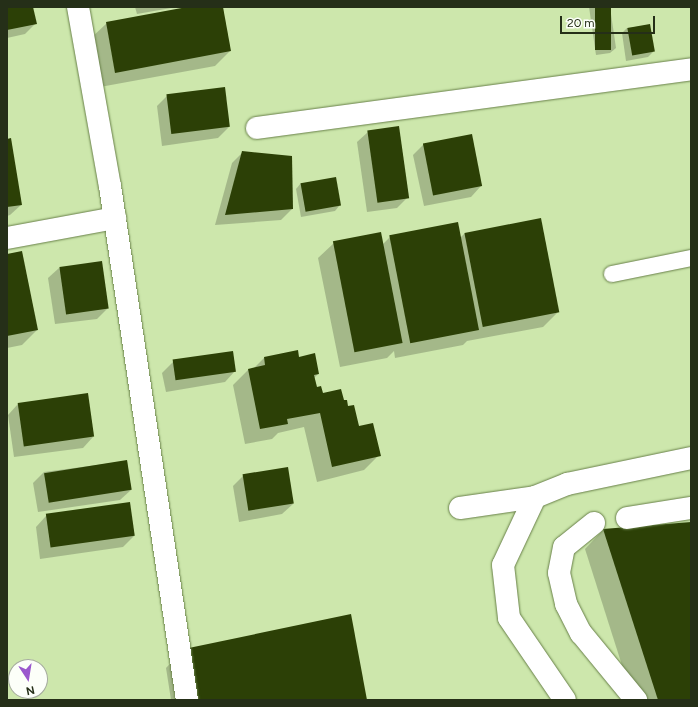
<!DOCTYPE html>
<html>
<head>
<meta charset="utf-8">
<style>
	body { margin:0 }
	#map { position:relative; width:698px; height:707px; overflow:hidden; background:#cde7ac; font-family:Figtree,sans-serif }
	div>[style] { position:absolute }
	[style*='--x'] { left:calc(var(--x)*1px); top:calc(var(--y)*1px); width:calc(var(--w)*1px); rotate:calc(var(--a)*1deg) }
	.shadow>* { inset:0; background:#0003 }
	.building>* { inset:0; background:#2c4006; transform-origin:0 0 }
	.roads { filter:drop-shadow(0 0 1px #688049) drop-shadow(0 0 1px #688049) }
	.lane>* { height:16px; margin:-8px; padding:0 8px; transform-origin:8px; border-radius:8px; background:#fff }
	.street>* { height:22px; margin:-11px; padding:0 11px; transform-origin:11px; border-radius:11px; background:#fff }
	span { translate:-50% -50%; white-space:nowrap; text-align:center; line-height:1.15; -webkit-text-stroke:4px #fcfff9; paint-order:stroke }
	.frame { position:absolute; inset:0; border:8px solid #252f18; pointer-events:none }
	.north { position:absolute; left:8px; top:659px; width:40px; height:40px; box-sizing:border-box; background:#fcfff9; border:1px solid #a6ac9f; border-radius:50%; rotate:168deg; font-size:11px; font-weight:700; line-height:16px; text-align:center; color:#252f18 }
	.north::after { content:''; display:block; margin:auto; width:14px; height:18px; background:#9a58cd; clip-path:polygon(50% 0,100% 100%,50% 72%,0 100%) }
	.scale { position:absolute; left:560px; top:16px; width:95px; height:18px; box-sizing:border-box; border:2px solid #252f18; border-top:0; padding-left:5px; font-size:12px; line-height:14px; white-space:nowrap; color:#252f18; -webkit-text-stroke:3px #fcfff9; paint-order:stroke }
</style>
</head>
<body>
<div id="map">
	<div class="shadow">
		<i style="clip-path:polygon(7px 7px,32px 7px,36px 23px,25px 34px,7px 38px)"></i>
		<i style="clip-path:polygon(135px 7px,177px 7px,137px 14px)"></i>
		<i style="clip-path:polygon(193px 7px,222px 7px,230px 51px,215px 66px,100px 87px,91px 38px,107px 23px)"></i>
		<i style="clip-path:polygon(589px 7px,610px 7px,616px 48px,610px 53px,596px 55px)"></i>
		<i style="clip-path:polygon(650px 25px,653px 52px,648px 57px,626px 61px,622px 33px,627px 28px)"></i>
		<i style="clip-path:polygon(168px 95px,229px 127px,218px 138px,162px 146px,157px 106px)"></i>
		<i style="clip-path:polygon(368px 132px,408px 197px,397px 208px,367px 212px,357px 142px)"></i>
		<i style="clip-path:polygon(7px 140px,21px 205px,10px 215px,7px 216px)"></i>
		<i style="clip-path:polygon(424px 144px,481px 186px,471px 197px,424px 206px,413px 155px)"></i>
		<i style="clip-path:polygon(243px 152px,292px 209px,281px 220px,215px 225px,232px 163px)"></i>
		<i style="clip-path:polygon(301px 183px,340px 205px,335px 211px,301px 217px,296px 189px)"></i>
		<i style="clip-path:polygon(540px 219px,558px 312px,543px 327px,467px 341px,463px 345px,395px 358px,394px 351px,387px 358px,340px 367px,318px 258px,334px 243px,383px 244px,390px 237px,460px 238px,464px 234px)"></i>
		<i style="clip-path:polygon(7px 255px,37px 330px,22px 345px,7px 348px)"></i>
		<i style="clip-path:polygon(59px 268px,108px 308px,97px 319px,55px 324px,48px 278px)"></i>
		<i style="clip-path:polygon(232px 352px,235px 371px,225px 382px,166px 392px,162px 373px,173px 362px)"></i>
		<i style="clip-path:polygon(264px 358px,299px 358px,318px 374px,314px 378px,316px 388px,322px 394px,343px 402px,379px 455px,364px 470px,317px 482px,304px 427px,278px 433px,272px 439px,245px 444px,233px 385px,248px 370px,253px 369px)"></i>
		<i style="clip-path:polygon(18px 404px,93px 437px,83px 448px,14px 457px,8px 415px)"></i>
		<i style="clip-path:polygon(127px 461px,131px 490px,120px 500px,38px 512px,33px 483px,44px 472px)"></i>
		<i style="clip-path:polygon(244px 475px,293px 504px,282px 514px,239px 522px,233px 486px)"></i>
		<i style="clip-path:polygon(46px 516px,134px 536px,123px 547px,40px 559px,36px 527px)"></i>
		<i style="clip-path:polygon(691px 523px,691px 700px,633px 700px,585px 549px,603px 530px)"></i>
		<i style="clip-path:polygon(184px 649px,366px 700px,171px 700px,166px 668px)"></i>
	</div>
	<div class="building">
		<i style="clip-path:polygon(7px 7px,33px 7px,37px 24px,7px 30px)"></i>
		<i style="clip-path:polygon(187px 7px,223px 7px,231px 51px,115px 73px,106px 22px)"></i>
		<i style="left:595px;top:7px;width:16px;height:43px"></i>
		<i style="left:650px;top:24px;width:28px;height:23px;rotate:80deg"></i>
		<i style="left:225px;top:87px;width:40px;height:59px;rotate:83deg"></i>
		<i style="left:399px;top:126px;width:73px;height:32px;rotate:82deg"></i>
		<i style="left:472px;top:134px;width:53px;height:50px;rotate:79deg"></i>
		<i style="clip-path:polygon(11px 138px,22px 205px,7px 207px,7px 139px)"></i>
		<i style="clip-path:polygon(242px 151px,292px 156px,293px 209px,225px 215px)"></i>
		<i style="left:336px;top:177px;width:29px;height:36px;rotate:80deg"></i>
		<i style="left:541px;top:218px;width:96px;height:78px;rotate:79deg"></i>
		<i style="left:458px;top:222px;width:110px;height:70px;rotate:79deg"></i>
		<i style="left:381px;top:232px;width:113px;height:49px;rotate:79deg"></i>
		<i style="clip-path:polygon(22px 251px,38px 330px,7px 336px,7px 254px)"></i>
		<i style="left:102px;top:261px;width:48px;height:43px;rotate:82deg"></i>
		<i style="clip-path:polygon(298px 350px,299px 357px,315px 353px,319px 374px,314px 375px,317px 387px,321px 386px,323px 393px,341px 389px,344px 400px,347px 400px,348px 406px,354px 405px,359px 426px,373px 423px,381px 456px,332px 467px,320px 413px,287px 419px,288px 424px,260px 429px,248px 369px,265px 365px,264px 357px)"></i>
		<i style="left:233px;top:351px;width:21px;height:61px;rotate:82deg"></i>
		<i style="left:88px;top:393px;width:44px;height:71px;rotate:82deg"></i>
		<i style="left:127px;top:460px;width:30px;height:84px;rotate:81deg"></i>
		<i style="left:288px;top:467px;width:37px;height:46px;rotate:81deg"></i>
		<i style="left:130px;top:502px;width:34px;height:85px;rotate:82deg"></i>
		<i style="clip-path:polygon(691px 522px,691px 700px,658px 700px,603px 529px)"></i>
		<i style="clip-path:polygon(351px 614px,367px 700px,193px 700px,184px 649px)"></i>
	</div>
	<div class="roads">
		<div class="lane">
			<i style="--x:612;--y:274;--w:81;--a:-11.4"></i>
		</div>
		<div class="street">
			<i style="--x:78;--y:7;--w:182;--a:79.9"></i>
			<i style="--x:110;--y:186;--w:520;--a:81.48"></i>
			<i style="--x:257;--y:128;--w:438;--a:-7.7"></i>
			<i style="--x:7;--y:238;--w:110;--a:-10.5"></i>
			<i style="--x:535;--y:497;--w:75;--a:115.2"></i>
			<i style="--x:503;--y:565;--w:53;--a:83.5"></i>
			<i style="--x:509;--y:618;--w:99;--a:55.7"></i>
			<i style="--x:460;--y:508;--w:76;--a:-8.3"></i>
			<i style="--x:535;--y:497;--w:35;--a:-22"></i>
			<i style="--x:567;--y:484;--w:127;--a:-11.8"></i>
			<i style="--x:627;--y:518;--w:65;--a:-8.9"></i>
			<i style="--x:594;--y:523;--w:38;--a:141"></i>
			<i style="--x:564;--y:547;--w:26;--a:101"></i>
			<i style="--x:559;--y:573;--w:32;--a:77"></i>
			<i style="--x:566;--y:604;--w:33;--a:63"></i>
			<i style="--x:581;--y:633;--w:87;--a:50.6"></i>
		</div>
	</div>
	<div class="frame"></div>
	<div class="north">N</div>
	<div class="scale">20 m</div>
</div>
</body>
</html>
